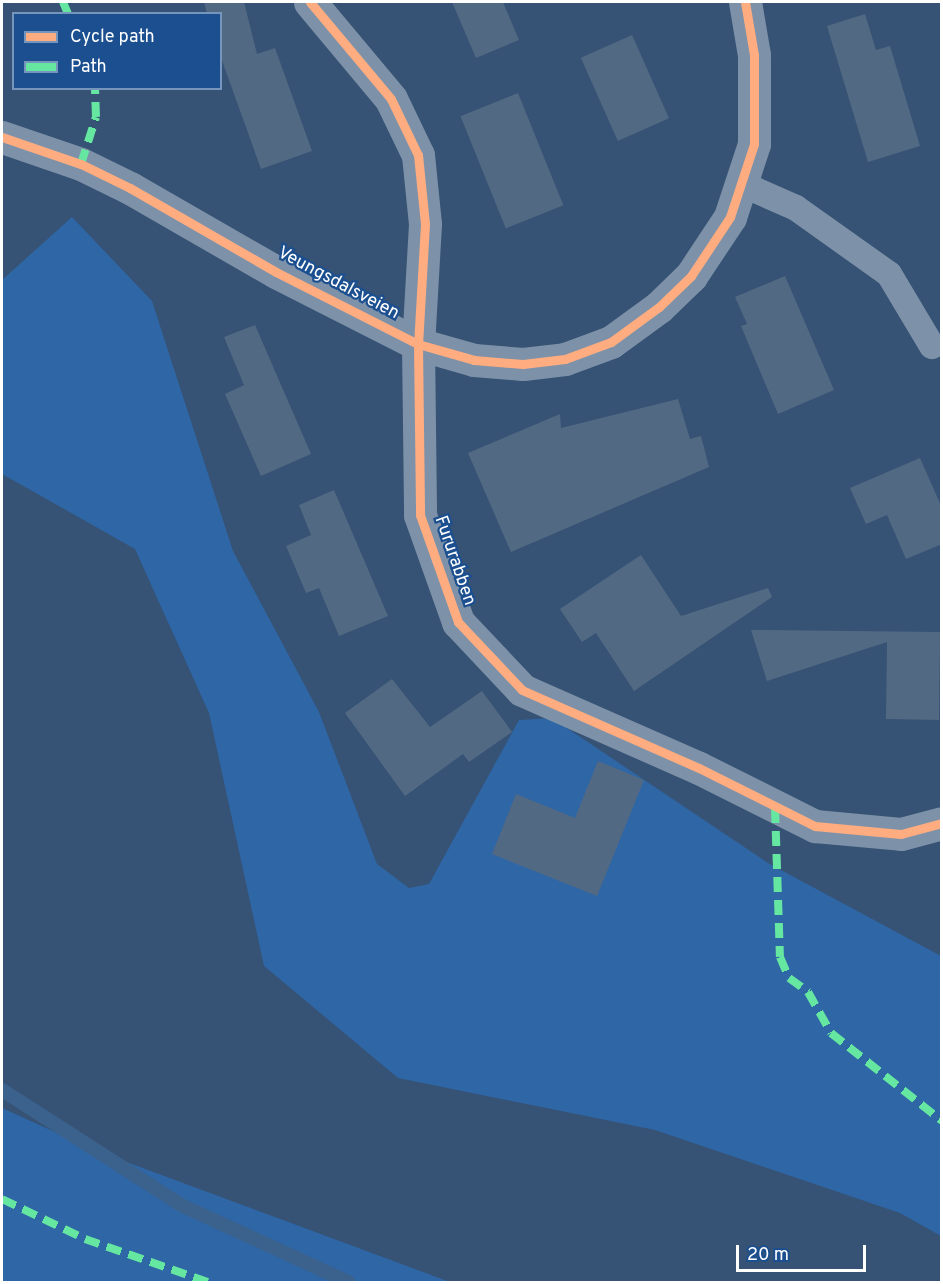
<!DOCTYPE html>
<html>
<head>
<meta charset="utf-8">
<style>
	body { margin:0 }
	#map { position:relative; width:943px; height:1284px; overflow:hidden; background:#365274; font-family:Overpass,sans-serif }
	div>[style] { position:absolute }
	[style*='--x'] { left:calc(var(--x)*1px); top:calc(var(--y)*1px); width:calc(var(--w)*1px); rotate:calc(var(--a)*1deg) }
	.green>* { inset:0; background:#2f66a5 }
	.stream>* { height:14px; margin:-7px; padding:0 7px; transform-origin:7px; border-radius:7px; background:#3b618d }
	.building>* { inset:0; background:#526984; transform-origin:0 0 }
	.service>* { height:26px; margin:-13px; padding:0 13px; transform-origin:13px; border-radius:13px; background:#7d92a8 }
	.minor>* { height:33px; margin:-16.5px; padding:0 16.5px; transform-origin:16.5px; border-radius:16.5px; background:#7d92a8 }
	.quiet>* { height:8px; margin-top:-4px; transform-origin:0; background:repeating-linear-gradient(90deg,#66e7a1 0 15px,transparent 0 23px) }
	.cycleway>* { height:9px; margin:-4.5px; padding:0 4.5px; transform-origin:4.5px; border-radius:4.5px; background:#ffac80 }
	span { translate:-50% -50%; white-space:nowrap; text-align:center; line-height:1.15; -webkit-text-stroke:4.5px #1b4f8f; paint-order:stroke }
	.street-label { font-size:18px; color:#fff }
	.frame { position:absolute; inset:0; border:3px solid #fff; pointer-events:none }
	.legend { position:absolute; left:12px; top:12px; width:210px; height:78px; box-sizing:border-box; background:#1b4f8f; border:2px solid #7695bc; margin:0; padding:8px 10px; list-style:none; font-size:18px; color:#fff }
	.legend li { display:flex; align-items:center; gap:12px; height:30px }
	.legend b { width:30px; border:2px solid #7695bc }
	.scale { position:absolute; left:736px; top:1245px; width:130px; height:27px; box-sizing:border-box; border:3px solid #fff; border-top:0; padding-left:8px; font-size:18px; line-height:21px; white-space:nowrap; color:#fff; -webkit-text-stroke:4px #1b4f8f; paint-order:stroke }
</style>
</head>
<body>
<div id="map">
	<div class="green">
		<i style="clip-path:polygon(72px 217px,152px 301px,233px 551px,319px 712px,377px 864px,409px 888px,429px 884px,519px 720px,552px 718px,768px 863px,941px 956px,941px 1236px,900px 1213px,655px 1130px,398px 1078px,264px 966px,209px 713px,135px 549px,2px 474px,2px 280px)"></i>
		<i style="clip-path:polygon(2px 1108px,97px 1151px,450px 1282px,2px 1282px)"></i>
	</div>
	<div class="stream">
		<i style="--x:2;--y:1090;--w:215;--a:32.7"></i>
		<i style="--x:183;--y:1206;--w:182;--a:24.7"></i>
	</div>
	<div class="building">
		<i style="clip-path:polygon(204px 2px,244px 2px,257px 54px,275px 48px,312px 151px,261px 169px,220px 55px,220px 14px,207px 14px)"></i>
		<i style="clip-path:polygon(452px 2px,503px 2px,519px 40px,476px 58px)"></i>
		<i style="clip-path:polygon(865px 14px,876px 50px,890px 46px,920px 146px,868px 162px,827px 26px)"></i>
		<i style="left:632px;top:35px;width:91px;height:56px;rotate:66deg"></i>
		<i style="left:518px;top:93px;width:121px;height:62px;rotate:68deg"></i>
		<i style="clip-path:polygon(785px 276px,834px 390px,778px 414px,741px 326px,747px 324px,735px 297px)"></i>
		<i style="clip-path:polygon(255px 325px,311px 454px,261px 476px,225px 394px,244px 385px,224px 337px)"></i>
		<i style="clip-path:polygon(678px 399px,690px 439px,701px 436px,709px 467px,511px 552px,468px 453px,560px 414px,561px 428px)"></i>
		<i style="clip-path:polygon(920px 458px,942px 508px,942px 544px,906px 559px,887px 515px,866px 524px,850px 488px)"></i>
		<i style="clip-path:polygon(334px 490px,388px 616px,339px 636px,319px 588px,306px 593px,286px 546px,311px 535px,299px 505px)"></i>
		<i style="clip-path:polygon(641px 555px,681px 616px,768px 588px,772px 597px,634px 691px,596px 633px,582px 642px,560px 609px)"></i>
		<i style="clip-path:polygon(751px 630px,940px 632px,939px 720px,886px 719px,887px 642px,767px 681px)"></i>
		<i style="clip-path:polygon(392px 679px,430px 727px,482px 691px,512px 732px,469px 762px,463px 754px,405px 796px,345px 713px)"></i>
		<i style="clip-path:polygon(598px 761px,644px 780px,597px 896px,492px 854px,516px 794px,575px 818px)"></i>
	</div>
	<div class="service">
		<i style="--x:742;--y:184;--w:59;--a:24"></i>
		<i style="--x:796;--y:208;--w:114;--a:35.4"></i>
		<i style="--x:889;--y:274;--w:84;--a:59.2"></i>
	</div>
	<div class="minor">
		<i style="--x:310;--y:2;--w:126;--a:50.1"></i>
		<i style="--x:391;--y:99;--w:62;--a:64.3"></i>
		<i style="--x:418;--y:155;--w:69;--a:84.2"></i>
		<i style="--x:425;--y:224;--w:120;--a:93.3"></i>
		<i style="--x:418;--y:344;--w:171;--a:89.3"></i>
		<i style="--x:420;--y:515;--w:114;--a:70.4"></i>
		<i style="--x:458;--y:622;--w:93;--a:46.7"></i>
		<i style="--x:522;--y:690;--w:193;--a:23.8"></i>
		<i style="--x:699;--y:768;--w:130;--a:26.6"></i>
		<i style="--x:815;--y:826;--w:86;--a:5.3"></i>
		<i style="--x:901;--y:834;--w:42;--a:-15"></i>
		<i style="--x:2;--y:137;--w:83;--a:18.9"></i>
		<i style="--x:81;--y:164;--w:55;--a:26.1"></i>
		<i style="--x:130;--y:188;--w:168;--a:29.9"></i>
		<i style="--x:276;--y:272;--w:159;--a:26.9"></i>
		<i style="--x:418;--y:344;--w:58;--a:15.9"></i>
		<i style="--x:474;--y:360;--w:49;--a:4.7"></i>
		<i style="--x:523;--y:364;--w:42;--a:-6.8"></i>
		<i style="--x:565;--y:359;--w:49;--a:-20.3"></i>
		<i style="--x:611;--y:342;--w:59;--a:-36.1"></i>
		<i style="--x:659;--y:307;--w:45;--a:-44.1"></i>
		<i style="--x:691;--y:276;--w:71;--a:-56.5"></i>
		<i style="--x:730;--y:217;--w:77;--a:-71.8"></i>
		<i style="--x:754;--y:144;--w:89;--a:-90"></i>
		<i style="--x:754;--y:55;--w:54;--a:-99.6"></i>
	</div>
	<div class="quiet">
		<i style="--x:63;--y:2;--w:13;--a:67"></i>
		<i style="--x:81;--y:164;--w:49;--a:-72.3"></i>
		<i style="--x:96;--y:117;--w:29;--a:-92"></i>
		<i style="--x:775;--y:808;--w:149;--a:88.1"></i>
		<i style="--x:780;--y:957;--w:23;--a:67"></i>
		<i style="--x:789;--y:978;--w:24;--a:36"></i>
		<i style="--x:808;--y:992;--w:47;--a:60.7"></i>
		<i style="--x:831;--y:1033;--w:142;--a:38.4"></i>
		<i style="--x:2;--y:1199;--w:92;--a:25.7"></i>
		<i style="--x:85;--y:1239;--w:130;--a:19.3"></i>
	</div>
	<div class="cycleway">
		<i style="--x:310;--y:2;--w:126;--a:50.1"></i>
		<i style="--x:391;--y:99;--w:62;--a:64.3"></i>
		<i style="--x:418;--y:155;--w:69;--a:84.2"></i>
		<i style="--x:425;--y:224;--w:120;--a:93.3"></i>
		<i style="--x:418;--y:344;--w:171;--a:89.3"></i>
		<i style="--x:420;--y:515;--w:114;--a:70.4"></i>
		<i style="--x:458;--y:622;--w:93;--a:46.7"></i>
		<i style="--x:522;--y:690;--w:193;--a:23.8"></i>
		<i style="--x:699;--y:768;--w:130;--a:26.6"></i>
		<i style="--x:815;--y:826;--w:86;--a:5.3"></i>
		<i style="--x:901;--y:834;--w:42;--a:-15"></i>
		<i style="--x:2;--y:137;--w:83;--a:18.9"></i>
		<i style="--x:81;--y:164;--w:55;--a:26.1"></i>
		<i style="--x:130;--y:188;--w:168;--a:29.9"></i>
		<i style="--x:276;--y:272;--w:159;--a:26.9"></i>
		<i style="--x:418;--y:344;--w:58;--a:15.9"></i>
		<i style="--x:474;--y:360;--w:49;--a:4.7"></i>
		<i style="--x:523;--y:364;--w:42;--a:-6.8"></i>
		<i style="--x:565;--y:359;--w:49;--a:-20.3"></i>
		<i style="--x:611;--y:342;--w:59;--a:-36.1"></i>
		<i style="--x:659;--y:307;--w:45;--a:-44.1"></i>
		<i style="--x:691;--y:276;--w:71;--a:-56.5"></i>
		<i style="--x:730;--y:217;--w:77;--a:-71.8"></i>
		<i style="--x:754;--y:144;--w:89;--a:-90"></i>
		<i style="--x:754;--y:55;--w:54;--a:-99.6"></i>
	</div>
	<div class="street-label">
		<span style="left:338px;top:284px;rotate:28deg">Veungsdalsveien</span>
		<span style="left:454px;top:561px;rotate:71deg">Fururabben</span>
	</div>
	<div class="frame"></div>
	<ul class="legend">
	<li><b style="height:8px;background:#ffac80"></b>Cycle path</li>
	<li><b style="height:8px;background:#66e7a1"></b>Path</li>
	</ul>
	<div class="scale">20 m</div>
</div>
</body>
</html>
